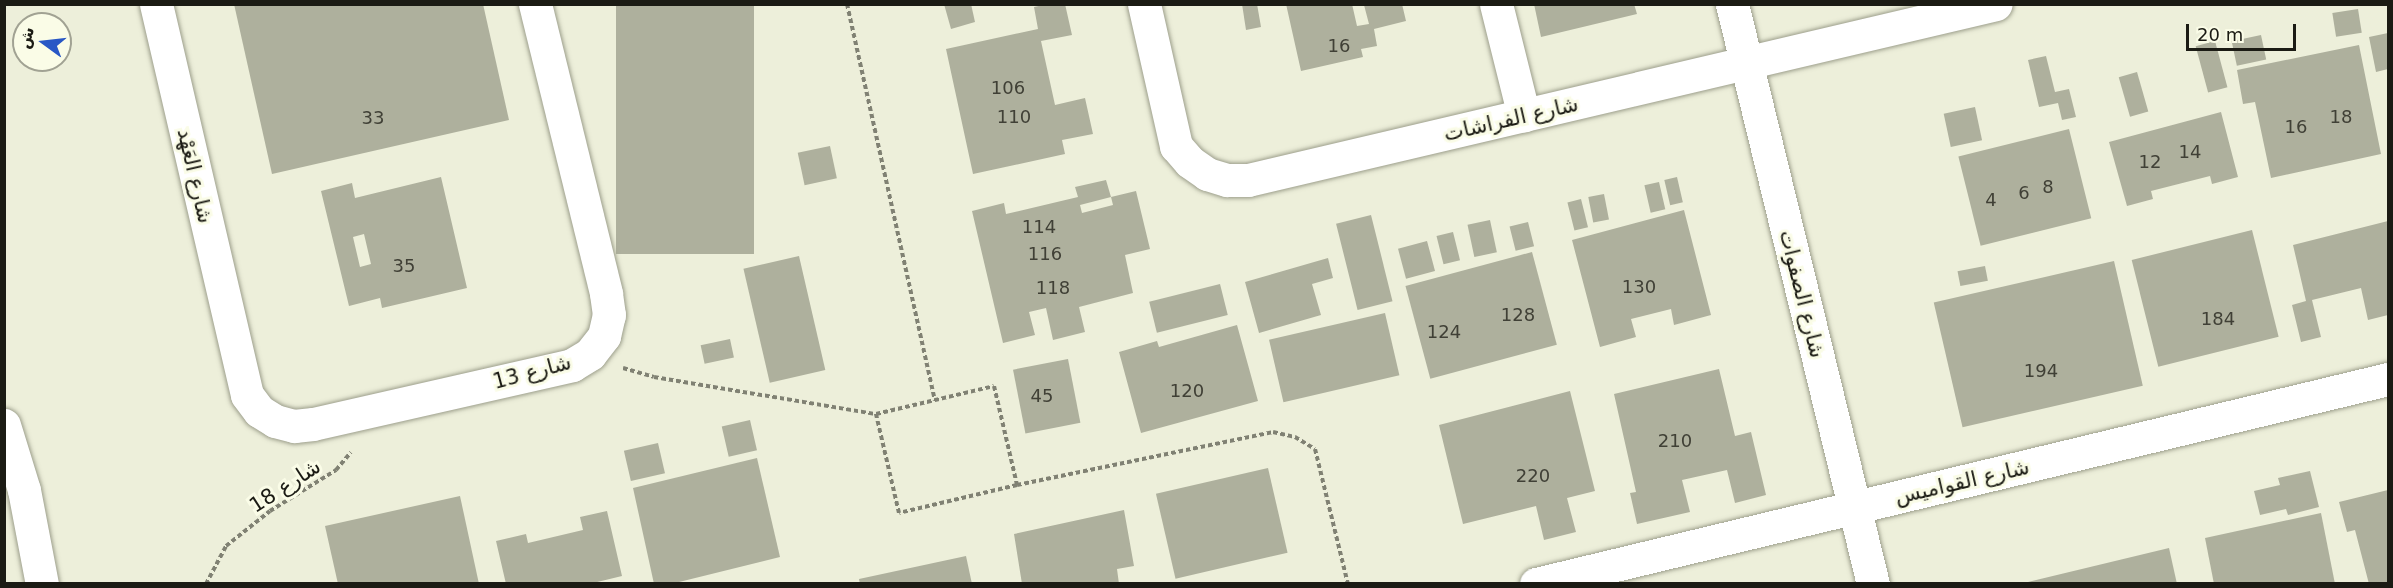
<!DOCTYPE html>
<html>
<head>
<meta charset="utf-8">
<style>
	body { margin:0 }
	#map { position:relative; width:2393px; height:588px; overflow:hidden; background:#edefda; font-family:"DejaVu Sans","Noto Naskh Arabic",sans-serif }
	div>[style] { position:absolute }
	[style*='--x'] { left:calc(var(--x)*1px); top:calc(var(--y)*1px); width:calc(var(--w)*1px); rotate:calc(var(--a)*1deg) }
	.building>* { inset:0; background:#aeb09d; transform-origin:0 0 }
	.path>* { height:4px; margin-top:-2px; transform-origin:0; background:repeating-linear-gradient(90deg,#808173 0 4.5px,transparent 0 7.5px) }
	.roads { filter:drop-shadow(0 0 2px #9d9f8c) drop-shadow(0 0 2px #9d9f8c) }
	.street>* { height:33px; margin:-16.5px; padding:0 16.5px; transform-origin:16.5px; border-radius:16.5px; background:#fff }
	.secondary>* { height:33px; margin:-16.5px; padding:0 16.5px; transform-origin:16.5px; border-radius:16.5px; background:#fff }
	span { translate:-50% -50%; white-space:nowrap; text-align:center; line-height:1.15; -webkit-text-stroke:6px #fafce7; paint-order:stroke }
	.number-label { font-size:18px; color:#404036 }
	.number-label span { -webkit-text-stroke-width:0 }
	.street-label { font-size:21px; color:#1b1b14 }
	.frame { position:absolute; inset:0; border:6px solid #1b1b14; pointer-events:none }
	.north { position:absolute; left:12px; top:12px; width:60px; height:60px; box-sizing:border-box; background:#fafce7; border:2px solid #a1a293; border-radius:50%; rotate:285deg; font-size:16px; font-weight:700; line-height:24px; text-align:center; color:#1b1b14 }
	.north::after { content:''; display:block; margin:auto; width:21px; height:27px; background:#2857c5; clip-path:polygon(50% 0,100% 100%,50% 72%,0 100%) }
	.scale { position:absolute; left:2186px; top:24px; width:110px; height:27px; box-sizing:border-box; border:3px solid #1b1b14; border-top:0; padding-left:8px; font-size:18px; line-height:21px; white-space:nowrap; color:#1b1b14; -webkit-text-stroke:4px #fafce7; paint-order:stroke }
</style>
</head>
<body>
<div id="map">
	<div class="building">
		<i style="clip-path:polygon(234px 4px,483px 4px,509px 120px,272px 174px)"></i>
		<i style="left:616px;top:4px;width:138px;height:250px"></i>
		<i style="clip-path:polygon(944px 4px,971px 4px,975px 22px,951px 29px)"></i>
		<i style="clip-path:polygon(1048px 4px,1065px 4px,1072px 35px,1041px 41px,1055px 105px,1085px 98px,1093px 134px,1062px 140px,1065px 154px,973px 174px,946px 49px,1038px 29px,1034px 7px)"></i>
		<i style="clip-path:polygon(1242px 4px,1257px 4px,1261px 27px,1246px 30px)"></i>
		<i style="clip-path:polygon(1286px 4px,1352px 4px,1357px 26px,1369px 24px,1364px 5px,1402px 4px,1406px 21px,1374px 29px,1377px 46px,1361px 49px,1363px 57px,1301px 71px)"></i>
		<i style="clip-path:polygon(1534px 4px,1634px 4px,1637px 14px,1541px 37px)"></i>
		<i style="left:2358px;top:9px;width:24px;height:26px;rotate:81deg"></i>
		<i style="clip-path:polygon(2388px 33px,2388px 69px,2376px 72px,2369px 37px)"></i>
		<i style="left:2261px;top:35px;width:25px;height:30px;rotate:78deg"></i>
		<i style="left:2215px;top:41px;width:48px;height:20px;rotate:75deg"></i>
		<i style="clip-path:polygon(2359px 45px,2381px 154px,2271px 178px,2255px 102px,2243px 104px,2237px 70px)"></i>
		<i style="clip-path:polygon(2046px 56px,2055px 92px,2069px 89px,2076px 117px,2062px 120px,2058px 103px,2039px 107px,2028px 60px)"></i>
		<i style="left:2137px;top:72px;width:41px;height:19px;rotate:74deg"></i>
		<i style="left:1975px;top:107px;width:34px;height:32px;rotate:78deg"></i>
		<i style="clip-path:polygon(2221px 112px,2238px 177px,2212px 184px,2210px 176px,2151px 191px,2153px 199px,2127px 206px,2109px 142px)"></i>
		<i style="left:2069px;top:129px;width:92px;height:114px;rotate:76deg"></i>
		<i style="left:830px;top:146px;width:33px;height:33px;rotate:78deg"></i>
		<i style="clip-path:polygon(evenodd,441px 177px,467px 288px,382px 308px,380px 298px,349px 306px,321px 191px,352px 183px,355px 198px,441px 177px,364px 234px,371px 264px,360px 267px,353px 237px,364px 234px)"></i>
		<i style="left:1677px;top:177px;width:26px;height:13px;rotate:77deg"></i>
		<i style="clip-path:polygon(1106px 180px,1111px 197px,1080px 205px,1082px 213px,1113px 205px,1111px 197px,1136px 191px,1150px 249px,1125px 255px,1133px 293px,1079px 307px,1085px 332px,1053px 340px,1046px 308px,1029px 312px,1035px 335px,1003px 343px,972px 211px,1004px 203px,1006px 214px,1078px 197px,1075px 187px)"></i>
		<i style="left:1659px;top:182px;width:28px;height:15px;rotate:77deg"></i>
		<i style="left:1604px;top:194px;width:26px;height:16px;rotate:79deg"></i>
		<i style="left:1581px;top:199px;width:29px;height:14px;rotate:76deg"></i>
		<i style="clip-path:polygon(1684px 210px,1711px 315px,1674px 325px,1671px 309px,1631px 319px,1636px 337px,1600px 347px,1572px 240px)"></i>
		<i style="left:1371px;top:215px;width:89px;height:36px;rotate:76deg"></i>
		<i style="left:1490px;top:220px;width:33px;height:23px;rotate:78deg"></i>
		<i style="clip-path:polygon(2388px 221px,2388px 315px,2368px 320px,2361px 288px,2312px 300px,2321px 337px,2301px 342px,2292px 305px,2306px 301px,2293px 245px)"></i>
		<i style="left:1528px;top:222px;width:25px;height:19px;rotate:76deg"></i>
		<i style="left:2252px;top:230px;width:110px;height:124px;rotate:76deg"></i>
		<i style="left:1453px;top:232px;width:29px;height:17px;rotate:76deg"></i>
		<i style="left:1427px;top:241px;width:31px;height:30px;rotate:75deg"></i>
		<i style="left:1532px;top:252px;width:96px;height:131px;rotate:75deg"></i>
		<i style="left:799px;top:256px;width:117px;height:57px;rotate:77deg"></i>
		<i style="clip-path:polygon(1328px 258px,1333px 278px,1312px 284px,1321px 315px,1259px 333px,1245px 282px)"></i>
		<i style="left:2114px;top:261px;width:128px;height:185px;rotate:77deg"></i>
		<i style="left:1985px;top:266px;width:15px;height:28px;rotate:79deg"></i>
		<i style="left:1220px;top:284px;width:32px;height:73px;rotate:76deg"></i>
		<i style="left:1385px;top:313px;width:64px;height:119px;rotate:77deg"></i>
		<i style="clip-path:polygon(1237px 325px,1258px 401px,1141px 433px,1119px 352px,1157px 341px,1159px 347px)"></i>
		<i style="left:730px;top:339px;width:19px;height:30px;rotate:78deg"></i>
		<i style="left:1068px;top:359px;width:65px;height:56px;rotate:79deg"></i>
		<i style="clip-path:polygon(1719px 369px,1735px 436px,1751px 432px,1766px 495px,1735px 503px,1727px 470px,1682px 480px,1690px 512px,1637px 524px,1630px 493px,1636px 492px,1614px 394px)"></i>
		<i style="clip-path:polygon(1570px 391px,1595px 491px,1567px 498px,1576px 532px,1544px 540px,1536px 506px,1463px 524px,1439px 425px)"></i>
		<i style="left:750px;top:420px;width:31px;height:29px;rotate:77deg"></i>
		<i style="left:658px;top:443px;width:31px;height:35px;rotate:77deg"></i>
		<i style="clip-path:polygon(757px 458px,780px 557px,671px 584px,654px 584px,633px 488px)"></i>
		<i style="left:1268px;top:468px;width:87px;height:115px;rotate:77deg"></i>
		<i style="clip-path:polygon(2310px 471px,2319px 507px,2288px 515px,2286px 509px,2260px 515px,2254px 491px,2280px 485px,2278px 478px)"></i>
		<i style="clip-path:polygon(2388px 490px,2388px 584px,2369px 584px,2355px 530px,2347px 532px,2339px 502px)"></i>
		<i style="clip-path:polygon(460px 496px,479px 584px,338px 584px,325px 526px)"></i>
		<i style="clip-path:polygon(1124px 510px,1134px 566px,1117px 569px,1119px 584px,1022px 584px,1014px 534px)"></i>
		<i style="clip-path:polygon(607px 511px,622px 576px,589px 584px,506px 584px,496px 541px,526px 534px,528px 543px,583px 530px,580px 517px)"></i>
		<i style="clip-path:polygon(2321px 513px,2335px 584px,2214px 584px,2205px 538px)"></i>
		<i style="clip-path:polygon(2169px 548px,2177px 584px,2024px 584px,2024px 583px)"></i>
		<i style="clip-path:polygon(966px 556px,972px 584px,860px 584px,859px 579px)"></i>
	</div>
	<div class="path">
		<i style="--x:847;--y:4;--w:406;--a:77.5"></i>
		<i style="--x:623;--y:368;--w:32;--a:16"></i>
		<i style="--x:654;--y:377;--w:225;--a:9.5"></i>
		<i style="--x:876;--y:414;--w:121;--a:-13.3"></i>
		<i style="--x:994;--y:386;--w:102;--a:76.9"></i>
		<i style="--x:1017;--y:485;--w:121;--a:166.7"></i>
		<i style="--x:899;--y:513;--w:102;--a:-103.1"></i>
		<i style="--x:1017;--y:485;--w:261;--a:-11.7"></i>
		<i style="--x:1273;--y:432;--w:23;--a:13"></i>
		<i style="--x:1295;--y:437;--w:23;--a:31"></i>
		<i style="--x:1315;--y:449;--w:139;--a:76.3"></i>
		<i style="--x:206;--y:584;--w:43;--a:-62.2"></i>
		<i style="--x:226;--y:546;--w:56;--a:-38.5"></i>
		<i style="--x:270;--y:511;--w:78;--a:-31.8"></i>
		<i style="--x:336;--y:470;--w:23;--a:-50"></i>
	</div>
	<div class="roads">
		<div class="street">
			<i style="--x:156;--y:4;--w:401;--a:76.9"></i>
			<i style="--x:247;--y:395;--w:20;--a:53"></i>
			<i style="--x:259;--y:411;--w:19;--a:32"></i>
			<i style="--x:275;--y:421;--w:20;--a:15"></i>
			<i style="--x:294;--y:426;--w:19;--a:-6"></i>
			<i style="--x:313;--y:424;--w:266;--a:-12.8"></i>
			<i style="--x:572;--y:365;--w:21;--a:-31"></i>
			<i style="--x:590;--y:354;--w:23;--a:-52"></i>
			<i style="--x:604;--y:336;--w:22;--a:-77"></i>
			<i style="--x:609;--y:315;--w:22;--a:-98"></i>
			<i style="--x:606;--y:293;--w:298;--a:-103.8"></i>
			<i style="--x:1144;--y:4;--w:146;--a:77.3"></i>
			<i style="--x:1176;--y:146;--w:21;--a:49"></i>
			<i style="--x:1190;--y:162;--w:21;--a:35"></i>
			<i style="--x:1207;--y:174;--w:21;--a:17"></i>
			<i style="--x:1227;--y:180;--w:21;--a:0"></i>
			<i style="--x:1248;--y:180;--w:768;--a:-13.24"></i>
			<i style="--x:1496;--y:4;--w:115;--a:76"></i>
			<i style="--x:1732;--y:4;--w:597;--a:76.34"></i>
			<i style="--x:1536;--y:584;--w:876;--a:-13.53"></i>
		</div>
		<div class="secondary">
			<i style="--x:4;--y:425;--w:68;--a:72.9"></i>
			<i style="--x:24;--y:490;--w:96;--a:79.2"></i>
		</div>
	</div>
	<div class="number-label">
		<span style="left:1339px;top:46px">16</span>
		<span style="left:1008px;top:88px">106</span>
		<span style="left:1014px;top:117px">110</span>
		<span style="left:2341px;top:117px">18</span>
		<span style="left:373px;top:118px">33</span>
		<span style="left:2296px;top:127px">16</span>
		<span style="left:2190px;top:152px">14</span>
		<span style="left:2150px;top:162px">12</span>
		<span style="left:2048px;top:187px">8</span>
		<span style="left:2024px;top:193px">6</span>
		<span style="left:1991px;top:200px">4</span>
		<span style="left:1039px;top:227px">114</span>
		<span style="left:1045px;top:254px">116</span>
		<span style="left:404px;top:266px">35</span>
		<span style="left:1639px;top:287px">130</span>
		<span style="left:1053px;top:288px">118</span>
		<span style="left:1518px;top:315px">128</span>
		<span style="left:2218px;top:319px">184</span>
		<span style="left:1444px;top:332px">124</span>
		<span style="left:2041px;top:371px">194</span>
		<span style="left:1187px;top:391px">120</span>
		<span style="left:1042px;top:396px">45</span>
		<span style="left:1675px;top:441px">210</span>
		<span style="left:1533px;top:476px">220</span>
	</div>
	<div class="street-label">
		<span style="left:1511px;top:119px;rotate:-13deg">شارع الفراشات</span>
		<span style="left:195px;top:176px;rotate:77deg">شارع العَهْد</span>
		<span style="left:1802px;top:294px;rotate:76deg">شارع الصفوات</span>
		<span style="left:532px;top:372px;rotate:-15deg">شارع 13</span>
		<span style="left:1962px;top:482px;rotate:-13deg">شارع القواميس</span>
		<span style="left:285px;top:486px;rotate:-33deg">شارع 18</span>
	</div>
	<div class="frame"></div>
	<div class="north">ش</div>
	<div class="scale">20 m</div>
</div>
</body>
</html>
